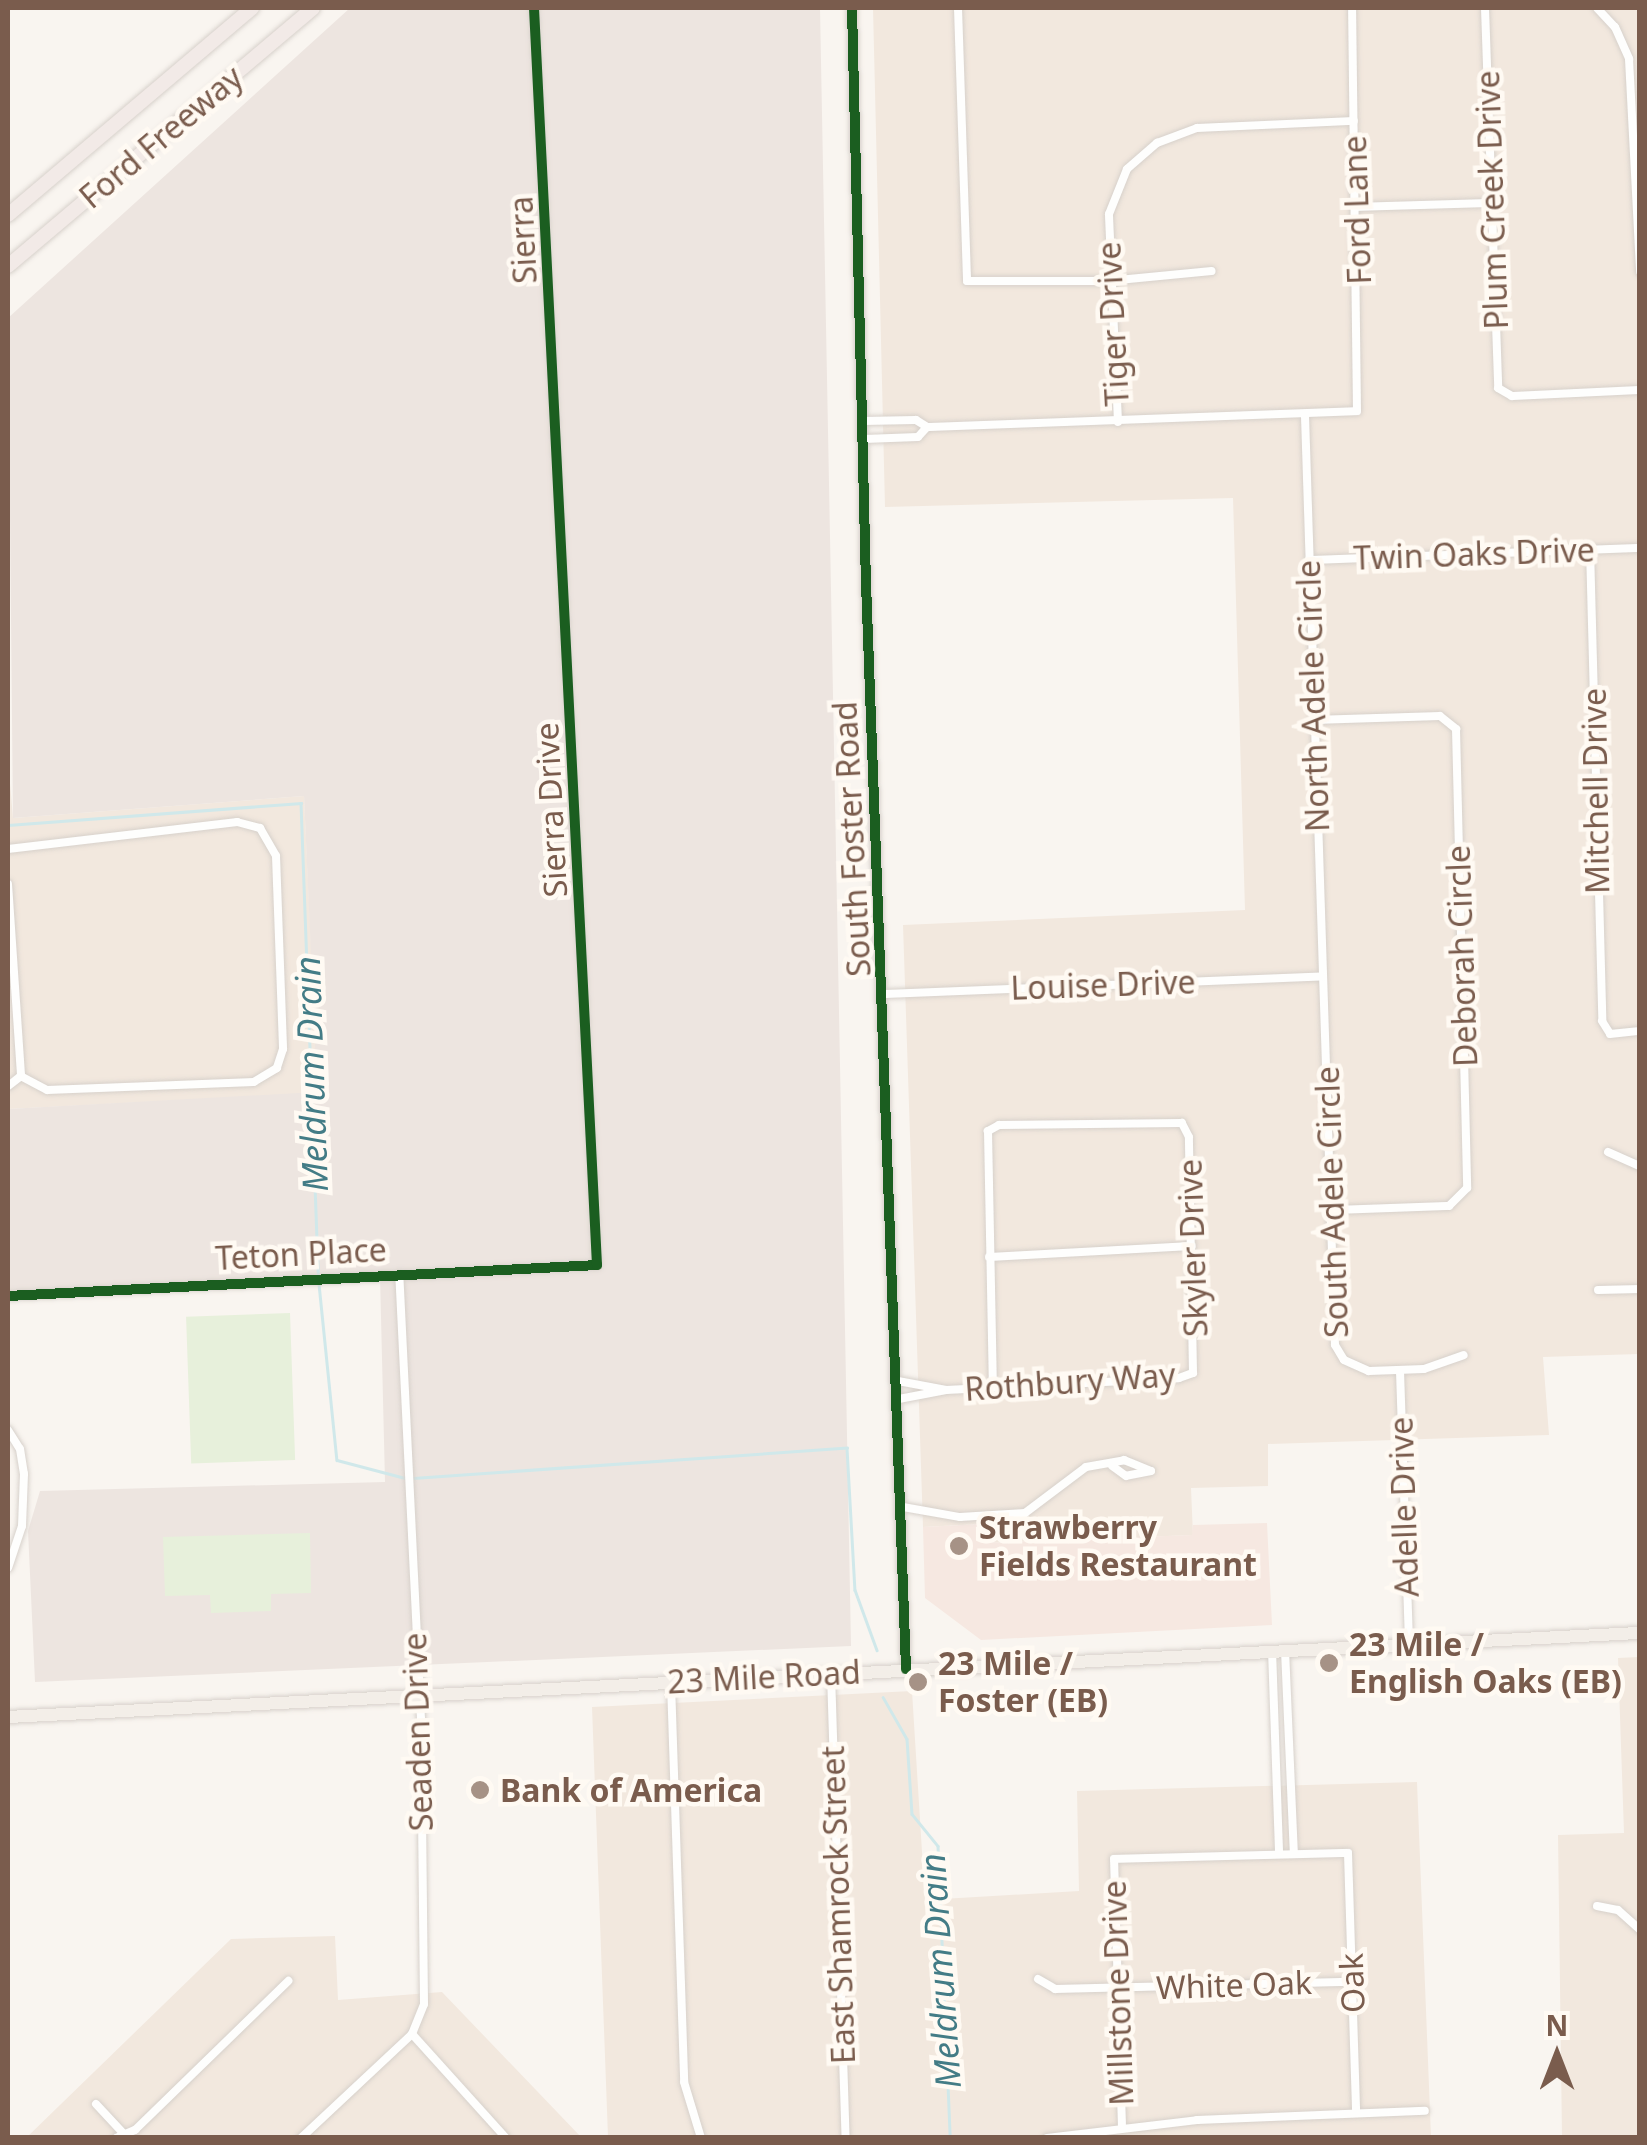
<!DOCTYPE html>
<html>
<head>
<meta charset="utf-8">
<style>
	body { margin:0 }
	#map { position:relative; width:1647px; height:2145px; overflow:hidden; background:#f9f5f0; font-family:"Noto Sans",sans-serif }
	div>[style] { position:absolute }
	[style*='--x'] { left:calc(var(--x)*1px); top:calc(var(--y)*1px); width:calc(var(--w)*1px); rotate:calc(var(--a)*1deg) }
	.residential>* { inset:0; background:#f2e8de }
	.commercial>* { inset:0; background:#f6e8e1 }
	.industrial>* { inset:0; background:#ede5e0 }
	.green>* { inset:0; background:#e7f0db; transform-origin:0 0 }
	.stream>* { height:2.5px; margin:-1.25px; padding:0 1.25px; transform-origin:1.25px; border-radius:1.25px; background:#d0e8ea }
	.roads { filter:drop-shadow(0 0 2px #d7d1cb) drop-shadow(0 0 2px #d7d1cb) }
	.minor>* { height:8px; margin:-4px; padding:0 4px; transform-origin:4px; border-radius:4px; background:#fefefd }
	.tertiary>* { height:10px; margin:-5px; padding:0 5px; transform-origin:5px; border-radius:5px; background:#fefefd }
	.primary>* { height:12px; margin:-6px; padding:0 6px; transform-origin:6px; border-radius:6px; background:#f3eee8 }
	.motorway>* { height:14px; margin:-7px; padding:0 7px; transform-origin:7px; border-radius:7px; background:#f2eae7 }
	.cycleway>* { height:10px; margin:-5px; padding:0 5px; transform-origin:5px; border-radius:5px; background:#1b5e20 }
	.dots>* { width:28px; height:28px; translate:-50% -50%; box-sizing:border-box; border:5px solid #fffaf3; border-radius:50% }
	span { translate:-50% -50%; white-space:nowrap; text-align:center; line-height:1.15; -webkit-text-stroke:9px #fffaf3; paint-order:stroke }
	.street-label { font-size:32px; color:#7a5c4d }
	.poi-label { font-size:32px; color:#7a5c4d; font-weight:700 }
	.left { translate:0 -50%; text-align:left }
	.water-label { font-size:35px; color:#437c86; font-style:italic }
	.frame { position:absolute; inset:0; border:10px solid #7a5c4d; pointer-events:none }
	.north { position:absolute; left:1507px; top:2005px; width:100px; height:100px; -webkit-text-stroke:8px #fffaf3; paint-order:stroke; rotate:0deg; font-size:28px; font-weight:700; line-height:40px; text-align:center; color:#7a5c4d }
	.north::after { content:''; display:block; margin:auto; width:35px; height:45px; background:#7a5c4d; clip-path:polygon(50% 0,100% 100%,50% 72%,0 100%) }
</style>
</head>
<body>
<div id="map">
	<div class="residential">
		<i style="clip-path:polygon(873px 8px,1639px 8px,1639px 1354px,1543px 1357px,1549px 1435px,1268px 1444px,1268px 1486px,1191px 1488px,1193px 1535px,983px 1543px,981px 1524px,923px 1527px,903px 925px,1245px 910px,1233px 498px,885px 507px)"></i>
		<i style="clip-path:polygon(8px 760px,13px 818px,304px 796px,318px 1093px,8px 1109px)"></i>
		<i style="clip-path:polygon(1639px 1657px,1639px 2137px,1562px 2137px,1558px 1835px,1624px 1833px,1618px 1658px)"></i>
		<i style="clip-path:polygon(912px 1691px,925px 1900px,1079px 1891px,1077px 1791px,1417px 1782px,1431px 2137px,608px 2137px,592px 1707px)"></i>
		<i style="clip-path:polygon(335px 1936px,338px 2000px,442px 1992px,581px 2137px,26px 2138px,231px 1939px)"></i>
	</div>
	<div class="commercial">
		<i style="clip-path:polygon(1267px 1523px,1272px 1625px,981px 1640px,925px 1598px,923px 1527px,982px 1524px,984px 1543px,1192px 1535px,1193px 1525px)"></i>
	</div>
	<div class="industrial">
		<i style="clip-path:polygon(350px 8px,820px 8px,851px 1646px,35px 1682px,28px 1531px,40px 1491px,385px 1482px,380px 1276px,8px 1291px,8px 1109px,317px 1092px,304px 796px,13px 818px,8px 318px)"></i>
	</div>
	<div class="green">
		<i style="left:290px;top:1313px;width:147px;height:104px;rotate:88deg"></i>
		<i style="clip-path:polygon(310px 1533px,311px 1593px,271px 1594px,271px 1611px,211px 1613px,210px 1595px,165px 1596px,163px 1537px)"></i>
	</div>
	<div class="stream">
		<i style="--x:8;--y:825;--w:294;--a:-4.3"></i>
		<i style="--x:301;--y:803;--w:473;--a:87.9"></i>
		<i style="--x:319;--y:1284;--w:177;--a:84.2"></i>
		<i style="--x:337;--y:1460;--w:70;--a:14.8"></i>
		<i style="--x:413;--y:1478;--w:435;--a:-4"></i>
		<i style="--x:847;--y:1448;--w:142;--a:86.8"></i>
		<i style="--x:855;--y:1590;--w:64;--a:69.9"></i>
		<i style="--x:883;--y:1697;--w:48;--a:60.3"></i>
		<i style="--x:907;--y:1739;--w:75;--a:86.2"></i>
		<i style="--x:912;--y:1814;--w:41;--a:50.9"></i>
		<i style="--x:938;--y:1846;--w:292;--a:87.6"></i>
	</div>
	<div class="roads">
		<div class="minor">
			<i style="--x:958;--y:8;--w:273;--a:88.1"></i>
			<i style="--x:967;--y:281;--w:141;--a:0"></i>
			<i style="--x:1108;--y:281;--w:104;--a:-5.5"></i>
			<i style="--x:1485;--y:8;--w:380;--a:88"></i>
			<i style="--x:1498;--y:388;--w:16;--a:30"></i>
			<i style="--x:1512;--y:396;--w:128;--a:-2.7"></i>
			<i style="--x:1597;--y:8;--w:26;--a:47"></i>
			<i style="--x:1615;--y:27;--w:35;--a:66"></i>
			<i style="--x:1629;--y:59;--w:213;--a:87"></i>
			<i style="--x:1357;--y:207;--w:136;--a:-1.7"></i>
			<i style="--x:1305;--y:416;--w:929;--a:88.15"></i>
			<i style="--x:1335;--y:1345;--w:17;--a:59"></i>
			<i style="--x:1344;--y:1360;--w:27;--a:24"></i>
			<i style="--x:1369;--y:1371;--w:55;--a:-2.1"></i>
			<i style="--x:1424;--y:1369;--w:42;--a:-19.3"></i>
			<i style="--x:863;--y:421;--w:53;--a:-1.1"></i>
			<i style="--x:916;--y:420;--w:13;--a:32"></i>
			<i style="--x:927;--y:427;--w:13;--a:132"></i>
			<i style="--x:918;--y:437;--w:54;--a:177.9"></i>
			<i style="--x:1118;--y:422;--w:208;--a:-92.5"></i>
			<i style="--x:1109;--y:214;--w:48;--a:-68.2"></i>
			<i style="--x:1127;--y:169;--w:40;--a:-41"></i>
			<i style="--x:1157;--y:143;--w:43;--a:-20.6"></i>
			<i style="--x:1197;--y:128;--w:157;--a:-2.6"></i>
			<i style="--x:927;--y:427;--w:430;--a:-2.1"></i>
			<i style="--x:1357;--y:411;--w:403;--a:-90.7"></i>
			<i style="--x:1590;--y:548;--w:473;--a:88.5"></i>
			<i style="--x:1602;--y:1021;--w:15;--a:58"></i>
			<i style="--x:1610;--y:1034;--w:30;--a:-6"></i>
			<i style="--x:1309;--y:560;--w:331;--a:-2.1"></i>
			<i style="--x:1313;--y:720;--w:127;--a:-1.8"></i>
			<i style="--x:1440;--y:716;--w:21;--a:39"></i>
			<i style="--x:1456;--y:729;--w:459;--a:88.6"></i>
			<i style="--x:1467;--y:1188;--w:25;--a:135"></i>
			<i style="--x:1449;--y:1206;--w:117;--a:178"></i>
			<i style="--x:8;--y:849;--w:231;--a:-6.7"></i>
			<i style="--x:237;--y:822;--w:24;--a:15"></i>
			<i style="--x:260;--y:828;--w:32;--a:60"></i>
			<i style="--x:276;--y:856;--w:193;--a:87.9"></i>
			<i style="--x:283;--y:1049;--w:20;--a:108"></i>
			<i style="--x:277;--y:1068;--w:27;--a:149"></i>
			<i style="--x:254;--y:1082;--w:207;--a:177.8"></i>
			<i style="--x:47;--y:1090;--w:30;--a:-152"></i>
			<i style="--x:21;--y:1076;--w:16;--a:142"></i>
			<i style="--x:8;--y:884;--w:192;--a:86.1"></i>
			<i style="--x:883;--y:994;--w:440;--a:-2.3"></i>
			<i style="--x:1608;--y:1152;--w:35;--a:24"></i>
			<i style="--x:989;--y:1257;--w:203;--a:-3.1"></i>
			<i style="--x:1598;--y:1290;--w:42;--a:-1.4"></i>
			<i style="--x:8;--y:1296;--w:590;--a:-3.01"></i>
			<i style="--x:597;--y:1265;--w:1259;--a:-92.87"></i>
			<i style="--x:1400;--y:1371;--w:272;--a:88.1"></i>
			<i style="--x:898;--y:1381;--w:49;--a:10.6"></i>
			<i style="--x:946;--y:1390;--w:48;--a:169.2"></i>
			<i style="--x:946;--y:1390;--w:233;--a:-2.9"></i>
			<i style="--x:1179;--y:1378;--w:15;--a:-20"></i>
			<i style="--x:1193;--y:1373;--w:236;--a:-91"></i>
			<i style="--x:1189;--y:1137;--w:16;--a:-117"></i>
			<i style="--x:1182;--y:1123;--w:183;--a:179.4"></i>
			<i style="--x:999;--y:1125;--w:13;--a:151"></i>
			<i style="--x:988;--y:1131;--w:256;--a:88.9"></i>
			<i style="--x:8;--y:1430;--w:22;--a:58"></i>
			<i style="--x:20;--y:1449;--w:25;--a:81"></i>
			<i style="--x:24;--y:1474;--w:52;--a:92.2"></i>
			<i style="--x:22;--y:1526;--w:44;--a:108.4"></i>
			<i style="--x:903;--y:1507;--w:58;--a:10"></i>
			<i style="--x:960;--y:1517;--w:65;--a:-3.5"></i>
			<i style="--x:1025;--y:1513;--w:76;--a:-37"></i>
			<i style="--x:1086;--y:1467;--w:39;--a:-10"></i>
			<i style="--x:1124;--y:1460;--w:29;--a:22"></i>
			<i style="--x:1151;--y:1471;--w:25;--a:169"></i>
			<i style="--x:1126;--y:1476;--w:17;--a:-144"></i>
			<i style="--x:1272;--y:1650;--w:204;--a:88"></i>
			<i style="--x:1285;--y:1650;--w:204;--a:87.5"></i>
			<i style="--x:831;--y:1673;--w:465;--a:88.2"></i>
			<i style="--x:671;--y:1683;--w:399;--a:88.1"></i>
			<i style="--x:684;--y:2082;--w:59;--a:73.1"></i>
			<i style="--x:1597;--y:1906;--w:21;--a:11"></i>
			<i style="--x:1618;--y:1910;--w:30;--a:42"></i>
			<i style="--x:1038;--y:1979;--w:20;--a:30"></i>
			<i style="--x:1055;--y:1989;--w:296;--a:-1.4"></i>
			<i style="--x:412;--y:2034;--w:140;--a:47.9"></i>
			<i style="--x:96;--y:2104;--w:41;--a:47"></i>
			<i style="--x:1122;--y:2127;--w:268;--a:-91.7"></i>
			<i style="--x:1114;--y:1859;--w:234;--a:-1.5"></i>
			<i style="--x:1348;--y:1853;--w:260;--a:88.2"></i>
			<i style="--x:116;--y:2138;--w:21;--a:-23"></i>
			<i style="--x:135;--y:2130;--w:214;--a:-44.2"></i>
			<i style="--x:301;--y:2138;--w:152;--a:-43.1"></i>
			<i style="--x:412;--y:2034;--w:32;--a:-68"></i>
			<i style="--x:424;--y:2004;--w:285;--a:-90.6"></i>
			<i style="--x:421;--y:1719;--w:445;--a:-92.8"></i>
			<i style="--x:1047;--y:2138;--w:151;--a:-6.8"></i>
			<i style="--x:1197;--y:2120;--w:228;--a:-2.3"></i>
		</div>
		<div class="tertiary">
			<i style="--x:852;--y:8;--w:575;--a:88.61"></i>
			<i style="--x:866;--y:583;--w:1087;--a:87.89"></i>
		</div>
		<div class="primary">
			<i style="--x:8;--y:1717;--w:1634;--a:-2.95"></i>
		</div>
		<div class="motorway">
			<i style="--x:8;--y:215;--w:320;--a:-40.3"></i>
			<i style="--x:8;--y:266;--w:399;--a:-40.2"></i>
		</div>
	</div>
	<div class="cycleway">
		<i style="--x:852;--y:8;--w:575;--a:88.61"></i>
		<i style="--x:866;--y:583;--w:1087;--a:87.89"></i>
		<i style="--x:8;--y:1296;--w:590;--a:-3.01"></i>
		<i style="--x:597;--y:1265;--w:1259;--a:-92.87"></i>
	</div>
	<div class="dots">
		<i style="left:959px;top:1546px;background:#a69286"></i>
		<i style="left:1329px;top:1663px;background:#a69286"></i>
		<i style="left:918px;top:1682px;background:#a69286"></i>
		<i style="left:480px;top:1790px;background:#a69286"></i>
	</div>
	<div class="street-label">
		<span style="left:161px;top:137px;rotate:-40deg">Ford Freeway</span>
		<span style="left:1492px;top:200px;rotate:-92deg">Plum Creek Drive</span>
		<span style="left:1357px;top:210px;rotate:-92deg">Ford Lane</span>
		<span style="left:523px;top:240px;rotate:-93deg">Sierra</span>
		<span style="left:1113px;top:324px;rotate:-93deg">Tiger Drive</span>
		<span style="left:1474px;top:554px;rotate:-2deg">Twin Oaks Drive</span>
		<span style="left:1313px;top:696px;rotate:-92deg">North Adele Circle</span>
		<span style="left:1596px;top:791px;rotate:-91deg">Mitchell Drive</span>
		<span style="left:551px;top:810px;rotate:-93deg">Sierra Drive</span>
		<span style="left:852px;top:839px;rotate:-93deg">South Foster Road</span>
		<span style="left:1462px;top:956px;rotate:-92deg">Deborah Circle</span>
		<span style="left:1103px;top:985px;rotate:-2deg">Louise Drive</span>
		<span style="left:1332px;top:1202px;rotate:-92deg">South Adele Circle</span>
		<span style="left:1193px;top:1248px;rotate:-92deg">Skyler Drive</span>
		<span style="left:301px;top:1254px;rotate:-3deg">Teton Place</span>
		<span style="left:1070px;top:1382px;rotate:-4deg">Rothbury Way</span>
		<span style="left:1404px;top:1507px;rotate:-92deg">Adelle Drive</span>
		<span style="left:764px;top:1677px;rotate:-3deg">23 Mile Road</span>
		<span style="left:418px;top:1732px;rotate:-92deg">Seaden Drive</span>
		<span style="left:838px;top:1905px;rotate:-92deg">East Shamrock Street</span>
		<span style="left:1352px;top:1983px;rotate:-92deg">Oak</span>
		<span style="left:1234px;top:1985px;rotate:-2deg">White Oak</span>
		<span style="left:1118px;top:1993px;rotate:-92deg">Millstone Drive</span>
	</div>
	<div class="poi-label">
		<span class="left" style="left:979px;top:1546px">Strawberry<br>Fields Restaurant</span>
		<span class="left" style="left:1349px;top:1663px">23 Mile /<br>English Oaks (EB)</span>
		<span class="left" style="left:938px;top:1682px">23 Mile /<br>Foster (EB)</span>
		<span class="left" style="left:500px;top:1790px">Bank of America</span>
	</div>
	<div class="water-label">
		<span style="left:311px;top:1074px;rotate:-92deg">Meldrum Drain</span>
		<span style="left:940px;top:1971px;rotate:-94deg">Meldrum Drain</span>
	</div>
	<div class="frame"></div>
	<div class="north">N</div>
</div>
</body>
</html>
